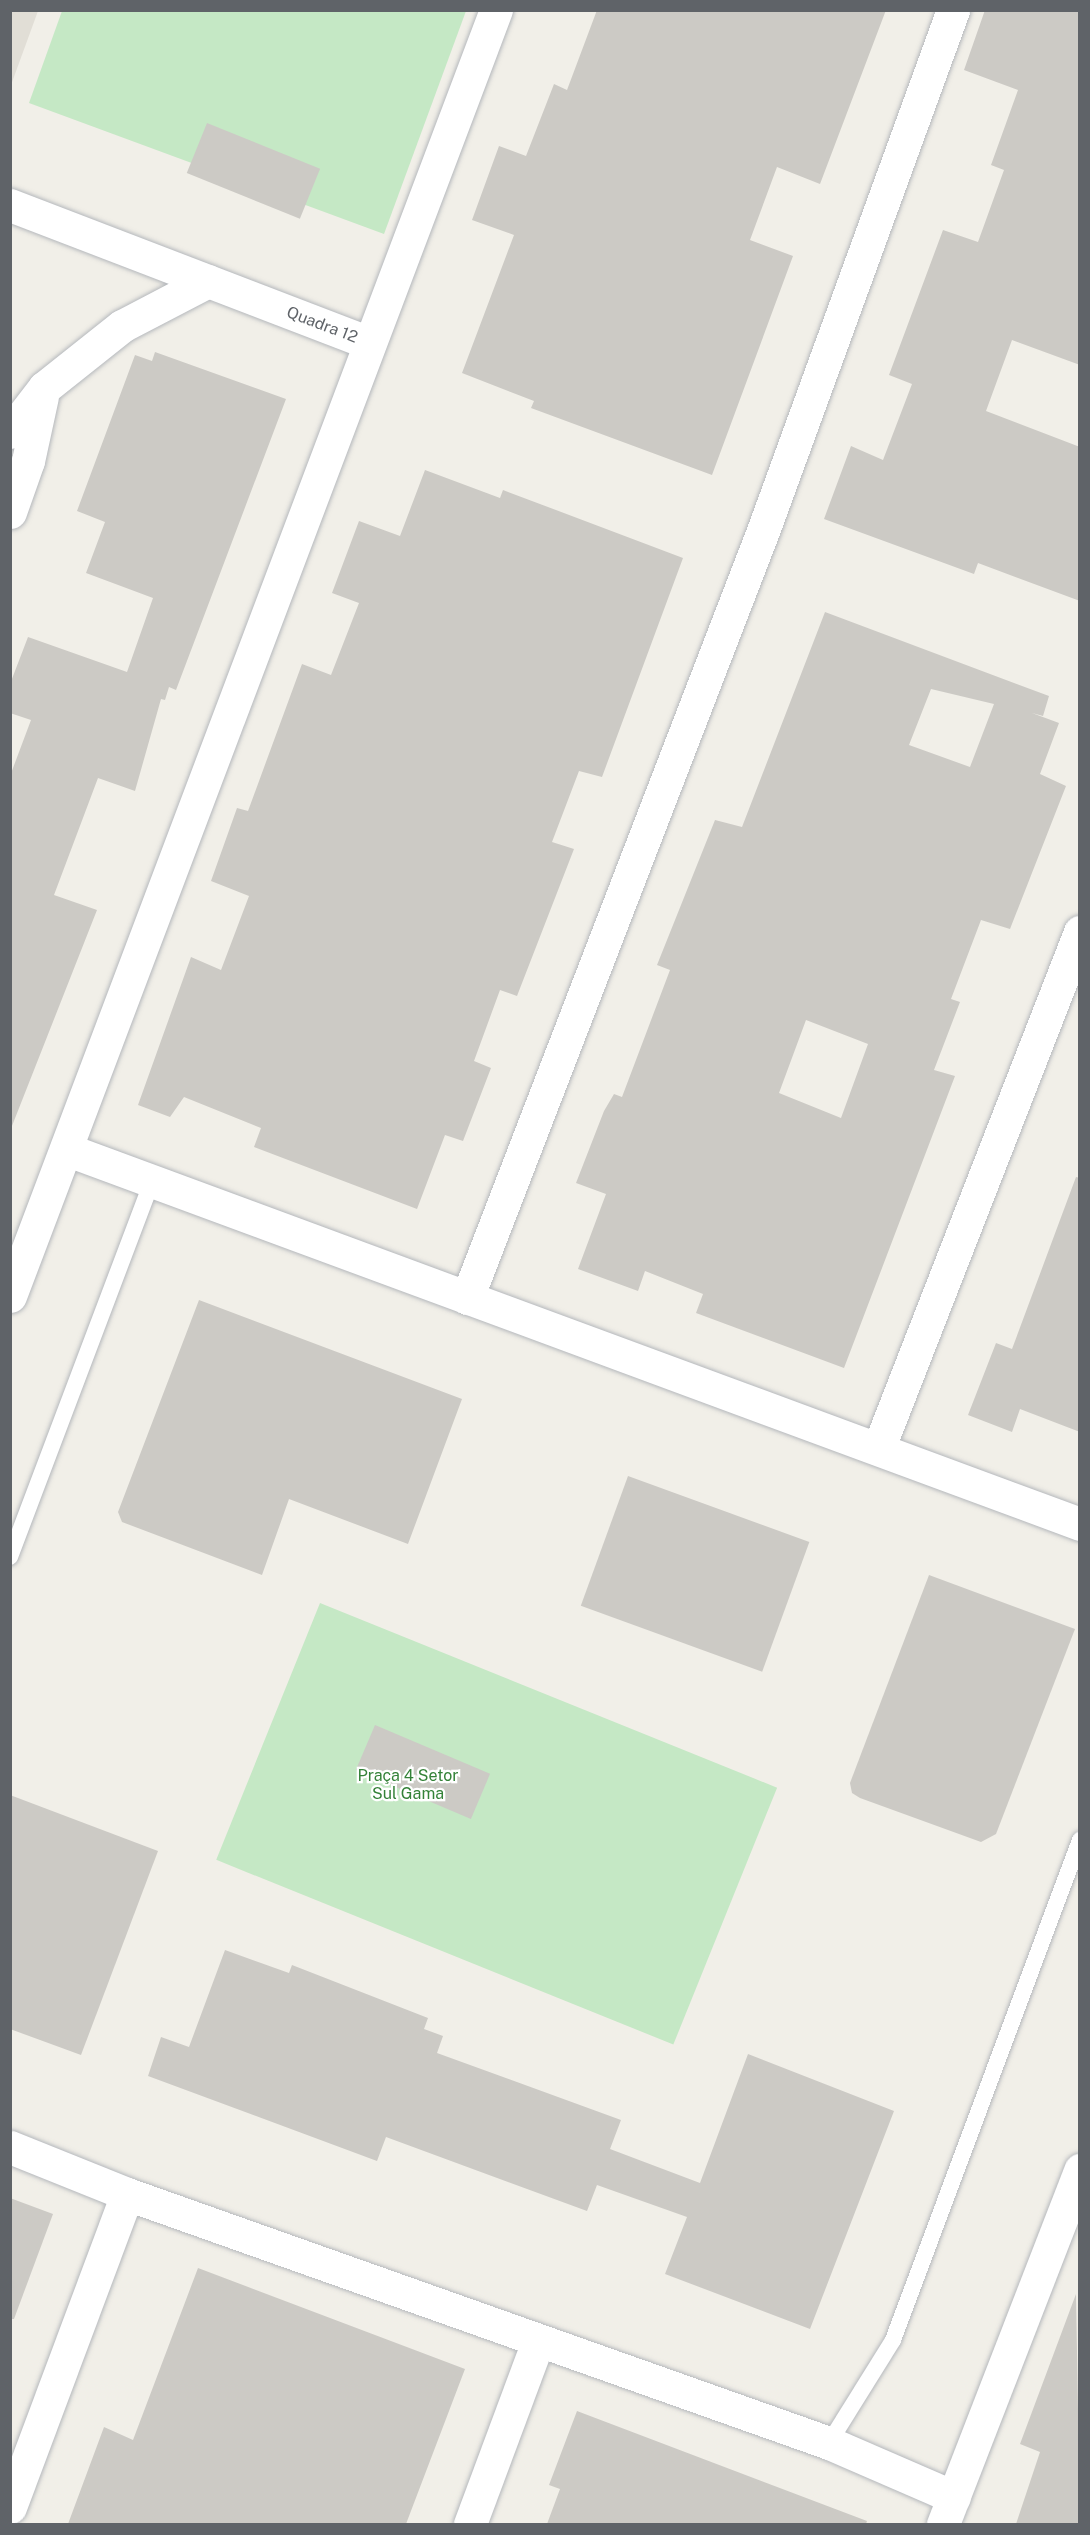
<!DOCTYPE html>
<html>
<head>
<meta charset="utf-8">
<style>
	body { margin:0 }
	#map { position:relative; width:1090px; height:2535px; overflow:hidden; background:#f1efe8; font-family:"Public Sans",sans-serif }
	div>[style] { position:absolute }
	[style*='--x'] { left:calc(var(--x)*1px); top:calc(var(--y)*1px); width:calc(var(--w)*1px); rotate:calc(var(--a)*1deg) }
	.education>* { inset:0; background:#e1ded6 }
	.green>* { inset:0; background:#c5e8c5; transform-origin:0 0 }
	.building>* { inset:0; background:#cccac5; transform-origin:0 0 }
	.roads { filter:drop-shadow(0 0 2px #b5b8bc) drop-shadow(0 0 2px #b5b8bc) }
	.lane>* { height:16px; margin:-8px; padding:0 8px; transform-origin:8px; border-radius:8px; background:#fff }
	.street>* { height:33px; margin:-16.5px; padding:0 16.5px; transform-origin:16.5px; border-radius:16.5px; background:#fff }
	.secondary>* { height:33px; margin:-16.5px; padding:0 16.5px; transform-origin:16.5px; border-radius:16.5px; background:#fff }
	span { translate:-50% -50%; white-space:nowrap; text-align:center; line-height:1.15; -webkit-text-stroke:4.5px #fff; paint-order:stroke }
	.street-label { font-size:16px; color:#5f6368 }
	.park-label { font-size:16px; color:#348238 }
	.frame { position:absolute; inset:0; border:12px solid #5f6368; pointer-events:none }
</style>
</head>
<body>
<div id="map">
	<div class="education">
		<i style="clip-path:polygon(11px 10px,38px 11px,11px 85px,10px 11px)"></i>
	</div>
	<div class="green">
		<i style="clip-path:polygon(62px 11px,466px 11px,384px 234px,29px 103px)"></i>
		<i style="left:320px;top:1603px;width:493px;height:277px;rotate:22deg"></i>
	</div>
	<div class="building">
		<i style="clip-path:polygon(597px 10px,886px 10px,820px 184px,777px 167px,750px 240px,793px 256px,712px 475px,531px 408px,534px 401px,462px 373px,514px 235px,472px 220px,499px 146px,526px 156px,554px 84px,567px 90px)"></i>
		<i style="clip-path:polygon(985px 10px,1080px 10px,1080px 365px,1012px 340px,986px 411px,1080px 447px,1080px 601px,978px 563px,974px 574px,824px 519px,851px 446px,883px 460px,912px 384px,889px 375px,943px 230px,978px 242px,1004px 170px,991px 165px,1018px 90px,964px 70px)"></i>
		<i style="left:207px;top:123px;width:122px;height:54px;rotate:22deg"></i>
		<i style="clip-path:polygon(155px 352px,286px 399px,176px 690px,169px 687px,165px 700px,161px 699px,135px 791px,98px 778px,54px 895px,97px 910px,10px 1131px,10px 776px,31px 720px,10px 713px,10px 684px,28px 637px,127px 672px,153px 598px,86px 573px,105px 522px,77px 511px,135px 355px,152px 361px)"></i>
		<i style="clip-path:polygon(425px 470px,500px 498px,503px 490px,683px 558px,602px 777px,579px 771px,552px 842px,574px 849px,517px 996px,500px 990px,474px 1061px,491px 1068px,463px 1141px,445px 1135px,417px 1209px,254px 1147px,261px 1128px,184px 1097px,170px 1117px,138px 1105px,191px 957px,221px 970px,249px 896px,211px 881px,237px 808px,248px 811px,302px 664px,331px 675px,359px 603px,332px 593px,359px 521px,400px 536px)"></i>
		<i style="clip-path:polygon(evenodd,825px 612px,1049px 696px,1043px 716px,1032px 713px,1059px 723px,1040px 774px,1066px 786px,1010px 929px,981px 920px,951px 999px,960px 1002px,934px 1070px,955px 1076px,844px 1368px,696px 1313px,703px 1294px,645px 1271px,638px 1291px,578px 1269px,606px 1194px,576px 1183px,604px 1111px,614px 1094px,622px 1097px,670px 970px,657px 965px,715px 820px,742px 827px,825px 612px,931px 689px,994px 704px,970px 767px,909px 745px,931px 689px,825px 612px,806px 1020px,868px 1044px,841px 1118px,779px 1093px,806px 1020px)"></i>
		<i style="clip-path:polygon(1076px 1177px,1080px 1178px,1080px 1432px,1020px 1409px,1012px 1432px,968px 1415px,996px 1343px,1012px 1349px)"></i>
		<i style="clip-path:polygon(199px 1300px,462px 1399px,408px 1544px,289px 1499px,262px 1575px,122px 1522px,118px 1512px)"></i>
		<i style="left:628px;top:1476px;width:193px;height:138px;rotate:20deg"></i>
		<i style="clip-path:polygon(929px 1575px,1075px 1629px,996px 1834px,981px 1842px,860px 1798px,852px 1793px,850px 1783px)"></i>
		<i style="left:375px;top:1725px;width:125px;height:49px;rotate:23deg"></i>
		<i style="clip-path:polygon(10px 1795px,158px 1851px,81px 2055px,10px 2029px)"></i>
		<i style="clip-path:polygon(225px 1950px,289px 1973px,292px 1965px,428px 2018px,424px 2029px,443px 2036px,437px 2053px,621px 2120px,610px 2149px,700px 2183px,748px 2054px,894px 2111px,810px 2329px,665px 2274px,687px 2217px,597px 2185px,587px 2211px,386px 2137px,377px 2161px,148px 2076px,161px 2037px,189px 2047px)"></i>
		<i style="clip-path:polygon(10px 2198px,53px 2214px,14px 2319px,10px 2319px)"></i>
		<i style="clip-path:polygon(198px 2268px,465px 2369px,406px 2524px,68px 2524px,104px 2427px,133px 2440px)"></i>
		<i style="clip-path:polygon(1076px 2294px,1080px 2524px,1016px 2524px,1040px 2452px,1020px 2444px)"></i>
		<i style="clip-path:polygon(577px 2411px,867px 2521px,866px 2524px,547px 2524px,560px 2489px,549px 2485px)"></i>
	</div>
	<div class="roads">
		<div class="lane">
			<i style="--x:10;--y:1557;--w:400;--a:-69.3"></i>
			<i style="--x:829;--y:2443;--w:121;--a:-58.1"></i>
			<i style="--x:893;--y:2340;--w:534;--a:-69.49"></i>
		</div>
		<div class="street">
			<i style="--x:10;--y:205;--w:385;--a:21"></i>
			<i style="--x:10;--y:432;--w:56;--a:-52.3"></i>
			<i style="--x:44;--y:388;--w:100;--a:-38.5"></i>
			<i style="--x:122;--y:326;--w:97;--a:-27.6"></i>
			<i style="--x:10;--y:512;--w:54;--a:-70.6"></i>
			<i style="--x:28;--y:461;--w:66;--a:-77.8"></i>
			<i style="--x:68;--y:1150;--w:1079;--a:20.28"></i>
			<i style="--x:10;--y:1296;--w:1375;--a:-69.3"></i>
			<i style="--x:467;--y:1298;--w:822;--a:-68.9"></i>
			<i style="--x:763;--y:531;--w:555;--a:-69.96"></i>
			<i style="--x:879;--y:1447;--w:553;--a:-68.68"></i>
			<i style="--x:10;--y:2147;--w:126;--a:21.9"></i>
			<i style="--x:127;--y:2194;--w:745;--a:19.53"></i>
			<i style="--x:829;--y:2443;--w:136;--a:23.4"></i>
			<i style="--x:10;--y:2507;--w:334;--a:-69.5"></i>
			<i style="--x:470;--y:2524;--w:195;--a:-69.6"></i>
		</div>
		<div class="secondary">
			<i style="--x:943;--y:2524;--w:380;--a:-68.8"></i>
		</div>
	</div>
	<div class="street-label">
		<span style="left:322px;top:325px;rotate:21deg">Quadra 12</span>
	</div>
	<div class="park-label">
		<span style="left:408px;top:1785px">Praça 4 Setor<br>Sul Gama</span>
	</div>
	<div class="frame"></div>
</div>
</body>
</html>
